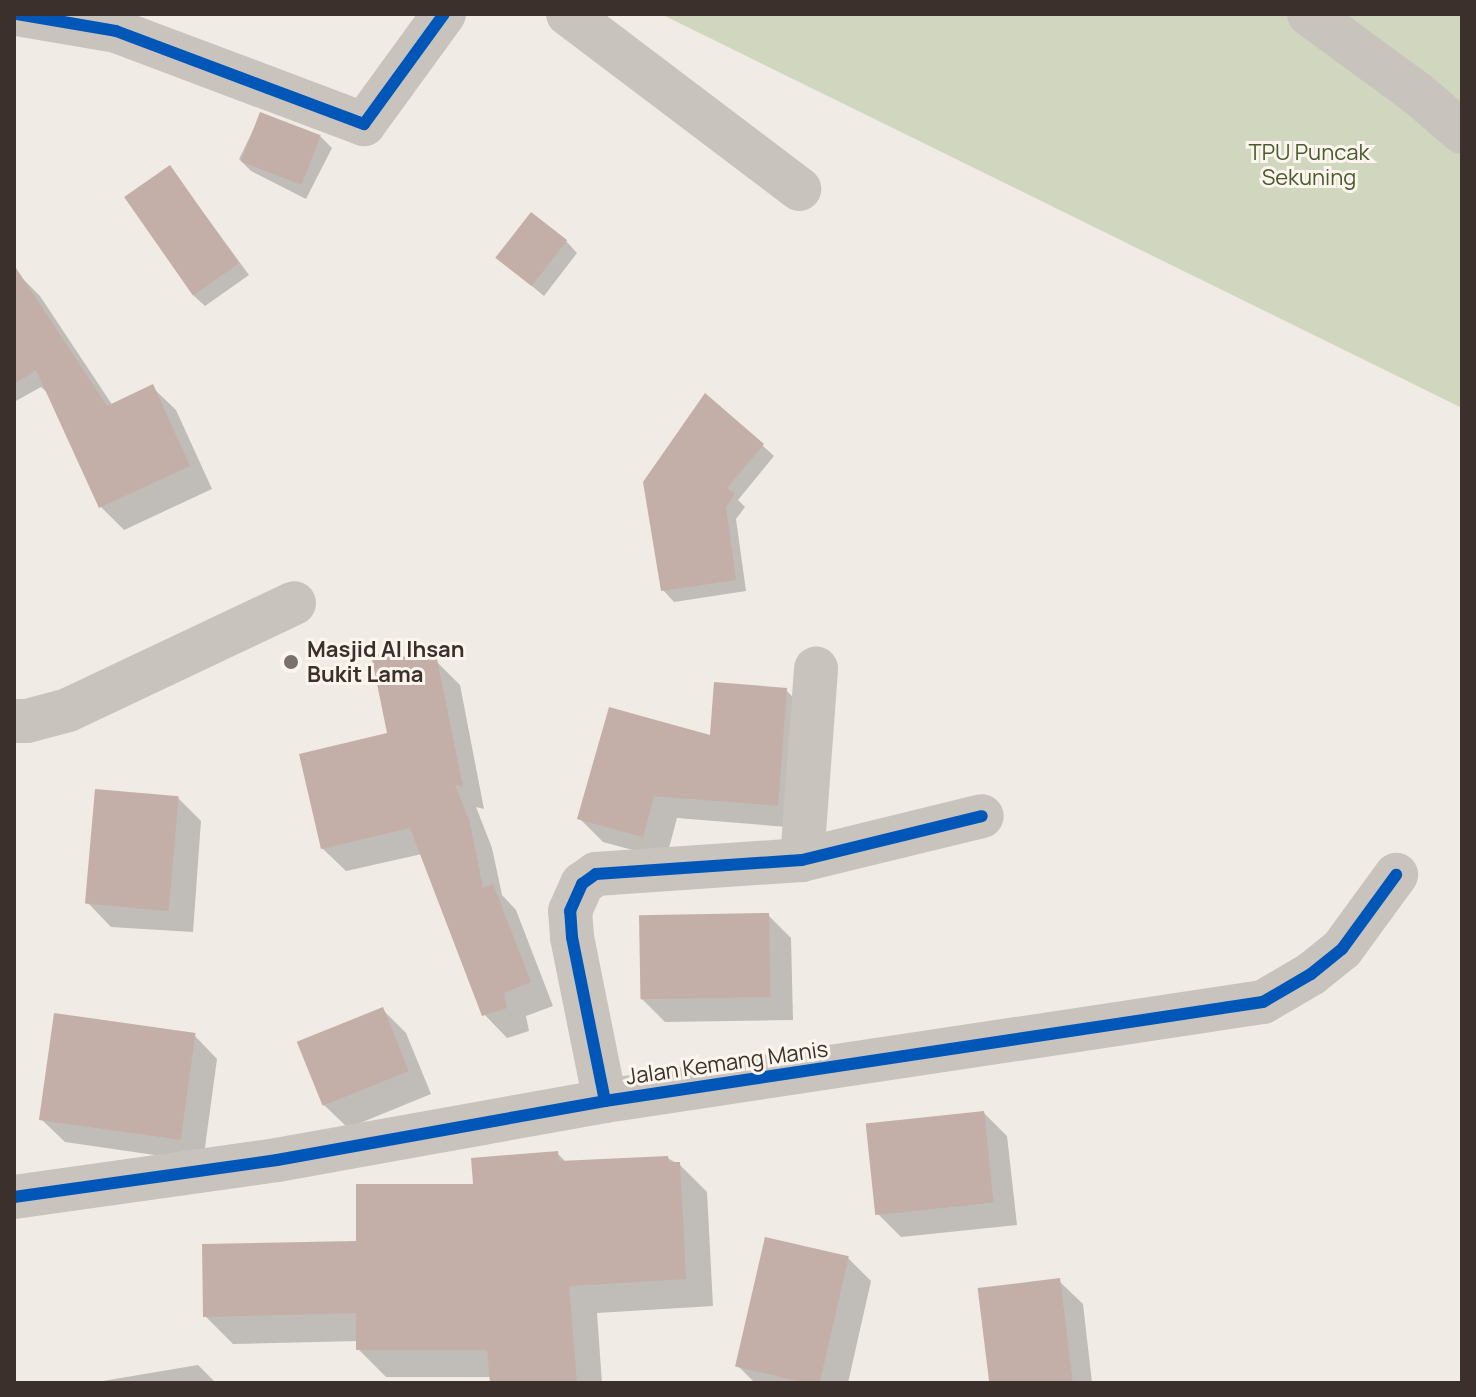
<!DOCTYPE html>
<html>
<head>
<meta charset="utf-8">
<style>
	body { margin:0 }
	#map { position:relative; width:1476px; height:1397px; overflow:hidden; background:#f0ebe5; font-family:Manrope,sans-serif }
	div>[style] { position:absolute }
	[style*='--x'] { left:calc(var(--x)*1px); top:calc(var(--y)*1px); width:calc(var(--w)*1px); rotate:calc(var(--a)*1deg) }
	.green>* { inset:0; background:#d1d6bf }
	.shadow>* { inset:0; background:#0003 }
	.building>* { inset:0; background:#c3afa7; transform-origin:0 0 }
	.minor>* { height:44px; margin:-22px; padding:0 22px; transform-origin:22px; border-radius:22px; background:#c9c3be }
	.cycleway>* { height:12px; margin:-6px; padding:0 6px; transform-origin:6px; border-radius:6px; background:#0057b8 }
	.dots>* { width:22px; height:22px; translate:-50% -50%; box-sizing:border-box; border:4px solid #fbf5ee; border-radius:50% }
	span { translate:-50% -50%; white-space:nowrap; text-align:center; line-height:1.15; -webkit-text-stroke:6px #fbf5ee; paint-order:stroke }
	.park-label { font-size:22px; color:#4a5a2e }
	.poi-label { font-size:22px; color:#3b302b; font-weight:700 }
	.left { translate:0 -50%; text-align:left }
	.street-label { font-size:22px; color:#3b302b }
	.frame { position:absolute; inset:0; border:16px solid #3b302b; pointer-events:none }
</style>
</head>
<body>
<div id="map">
	<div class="green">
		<i style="clip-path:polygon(661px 14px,1462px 14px,1462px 408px)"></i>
	</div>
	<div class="shadow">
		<i style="clip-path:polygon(261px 114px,320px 136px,332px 148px,306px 199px,251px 171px,239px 159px)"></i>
		<i style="clip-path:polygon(170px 167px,249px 275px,205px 306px,193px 295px)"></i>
		<i style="clip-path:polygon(566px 241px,577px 253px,544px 296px,498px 258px)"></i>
		<i style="clip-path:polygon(17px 273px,40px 296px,113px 406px,152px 387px,176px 410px,212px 489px,124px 530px,101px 507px,49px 394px,41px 387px,14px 402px,14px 275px)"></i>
		<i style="clip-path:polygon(762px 445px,774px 456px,738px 500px,745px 507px,736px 519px,746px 591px,674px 602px,663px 590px,645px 482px)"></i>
		<i style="clip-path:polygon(436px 661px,460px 685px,484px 809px,476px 807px,492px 848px,502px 895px,516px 910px,553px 1006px,526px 1016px,529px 1031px,507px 1038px,484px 1014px,422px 854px,346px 871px,322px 848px)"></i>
		<i style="clip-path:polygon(786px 690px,809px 714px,800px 828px,677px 818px,666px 859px,603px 842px,579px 818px)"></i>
		<i style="clip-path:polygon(178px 798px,201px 821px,193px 932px,111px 927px,88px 903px)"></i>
		<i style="clip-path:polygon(768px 915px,791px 938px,793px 1020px,665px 1022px,642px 999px)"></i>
		<i style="clip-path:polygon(383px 1010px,406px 1033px,431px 1094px,348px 1128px,324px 1105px)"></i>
		<i style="clip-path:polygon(194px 1035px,217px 1059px,203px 1162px,65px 1142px,41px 1119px)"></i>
		<i style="clip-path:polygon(984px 1113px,1007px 1136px,1017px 1225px,901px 1237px,877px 1213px)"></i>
		<i style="clip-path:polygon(557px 1153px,567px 1163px,667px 1158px,679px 1164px,707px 1192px,713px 1306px,597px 1313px,602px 1383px,492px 1383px,492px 1377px,386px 1377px,358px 1349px,358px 1341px,233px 1344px,205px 1316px,476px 1186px)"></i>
		<i style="clip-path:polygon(848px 1258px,871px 1281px,848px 1383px,755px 1383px,738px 1366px)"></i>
		<i style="clip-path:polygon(1059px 1281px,1083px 1304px,1092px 1383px,993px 1383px)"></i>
		<i style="clip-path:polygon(198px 1365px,216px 1383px,91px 1383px)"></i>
	</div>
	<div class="building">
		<i style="left:260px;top:112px;width:65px;height:53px;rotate:21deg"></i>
		<i style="left:170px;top:165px;width:120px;height:56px;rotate:55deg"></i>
		<i style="left:531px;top:212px;width:46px;height:58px;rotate:38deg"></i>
		<i style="clip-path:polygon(14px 265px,107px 406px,153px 384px,190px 466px,99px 508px,36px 370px,14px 384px)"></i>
		<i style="clip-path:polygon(705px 393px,764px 444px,727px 488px,735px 494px,726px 507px,736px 580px,661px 591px,643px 482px)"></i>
		<i style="clip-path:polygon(371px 654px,437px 659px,463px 787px,455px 785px,470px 823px,483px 888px,493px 884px,531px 982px,504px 993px,507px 1008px,482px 1016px,410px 828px,321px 849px,299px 754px,387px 733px)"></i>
		<i style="clip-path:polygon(714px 682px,787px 688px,778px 806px,654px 796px,643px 837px,577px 819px,609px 707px,710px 735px)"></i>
		<i style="left:95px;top:789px;width:84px;height:115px;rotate:5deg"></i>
		<i style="left:769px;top:913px;width:84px;height:130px;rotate:89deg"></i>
		<i style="left:383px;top:1007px;width:69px;height:93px;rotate:68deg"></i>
		<i style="left:54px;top:1013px;width:143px;height:108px;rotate:8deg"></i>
		<i style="left:984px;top:1111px;width:92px;height:119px;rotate:84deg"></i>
		<i style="clip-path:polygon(558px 1151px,559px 1161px,668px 1156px,669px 1162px,680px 1162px,686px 1279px,569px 1286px,577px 1383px,490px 1383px,487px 1350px,356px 1350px,356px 1313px,203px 1317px,202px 1244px,356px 1241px,356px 1184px,473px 1184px,471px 1158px)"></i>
		<i style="left:765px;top:1237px;width:86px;height:133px;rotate:13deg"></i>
		<i style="left:1060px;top:1278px;width:106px;height:83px;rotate:83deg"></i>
	</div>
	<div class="minor">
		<i style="--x:17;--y:14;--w:100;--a:9.7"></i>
		<i style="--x:116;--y:31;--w:265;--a:20.6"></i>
		<i style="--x:364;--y:124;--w:136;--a:-54"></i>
		<i style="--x:568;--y:14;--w:290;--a:37.1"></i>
		<i style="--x:1309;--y:14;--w:135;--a:36.3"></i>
		<i style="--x:1418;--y:94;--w:58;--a:40.8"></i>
		<i style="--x:14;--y:721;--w:13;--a:0"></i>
		<i style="--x:27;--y:721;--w:42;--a:-15"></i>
		<i style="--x:68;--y:710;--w:250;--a:-25.3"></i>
		<i style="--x:802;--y:860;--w:192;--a:-85.8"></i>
		<i style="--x:605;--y:1101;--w:167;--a:-101.4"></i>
		<i style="--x:572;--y:937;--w:26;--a:-94"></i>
		<i style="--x:570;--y:911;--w:30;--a:-66"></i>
		<i style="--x:582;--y:884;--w:17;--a:-36"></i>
		<i style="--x:596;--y:874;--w:206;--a:-3.9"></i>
		<i style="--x:802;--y:860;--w:185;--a:-13.7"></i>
		<i style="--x:14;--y:1197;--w:266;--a:-8"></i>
		<i style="--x:277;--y:1160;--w:333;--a:-10.2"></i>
		<i style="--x:605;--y:1101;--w:665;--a:-8.56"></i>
		<i style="--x:1263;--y:1002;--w:56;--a:-30.3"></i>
		<i style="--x:1311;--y:974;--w:40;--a:-39"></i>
		<i style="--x:1342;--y:949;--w:92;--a:-53.9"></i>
	</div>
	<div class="cycleway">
		<i style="--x:17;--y:14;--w:100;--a:9.7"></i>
		<i style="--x:116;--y:31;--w:265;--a:20.6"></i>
		<i style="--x:364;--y:124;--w:136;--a:-54"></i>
		<i style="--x:605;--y:1101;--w:167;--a:-101.4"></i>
		<i style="--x:572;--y:937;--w:26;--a:-94"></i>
		<i style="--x:570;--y:911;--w:30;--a:-66"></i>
		<i style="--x:582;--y:884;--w:17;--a:-36"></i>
		<i style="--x:596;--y:874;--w:206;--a:-3.9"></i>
		<i style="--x:802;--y:860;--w:185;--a:-13.7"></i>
		<i style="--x:14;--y:1197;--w:266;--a:-8"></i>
		<i style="--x:277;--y:1160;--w:333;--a:-10.2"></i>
		<i style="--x:605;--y:1101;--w:665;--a:-8.56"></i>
		<i style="--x:1263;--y:1002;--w:56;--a:-30.3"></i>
		<i style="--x:1311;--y:974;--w:40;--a:-39"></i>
		<i style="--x:1342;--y:949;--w:92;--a:-53.9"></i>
	</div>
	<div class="dots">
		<i style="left:291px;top:662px;background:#7a716c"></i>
	</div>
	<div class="park-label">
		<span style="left:1309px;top:165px">TPU Puncak<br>Sekuning</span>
	</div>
	<div class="poi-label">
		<span class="left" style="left:307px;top:662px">Masjid Al Ihsan<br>Bukit Lama</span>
	</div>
	<div class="street-label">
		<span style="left:727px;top:1063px;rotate:-8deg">Jalan Kemang Manis</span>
	</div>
	<div class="frame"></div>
</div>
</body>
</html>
